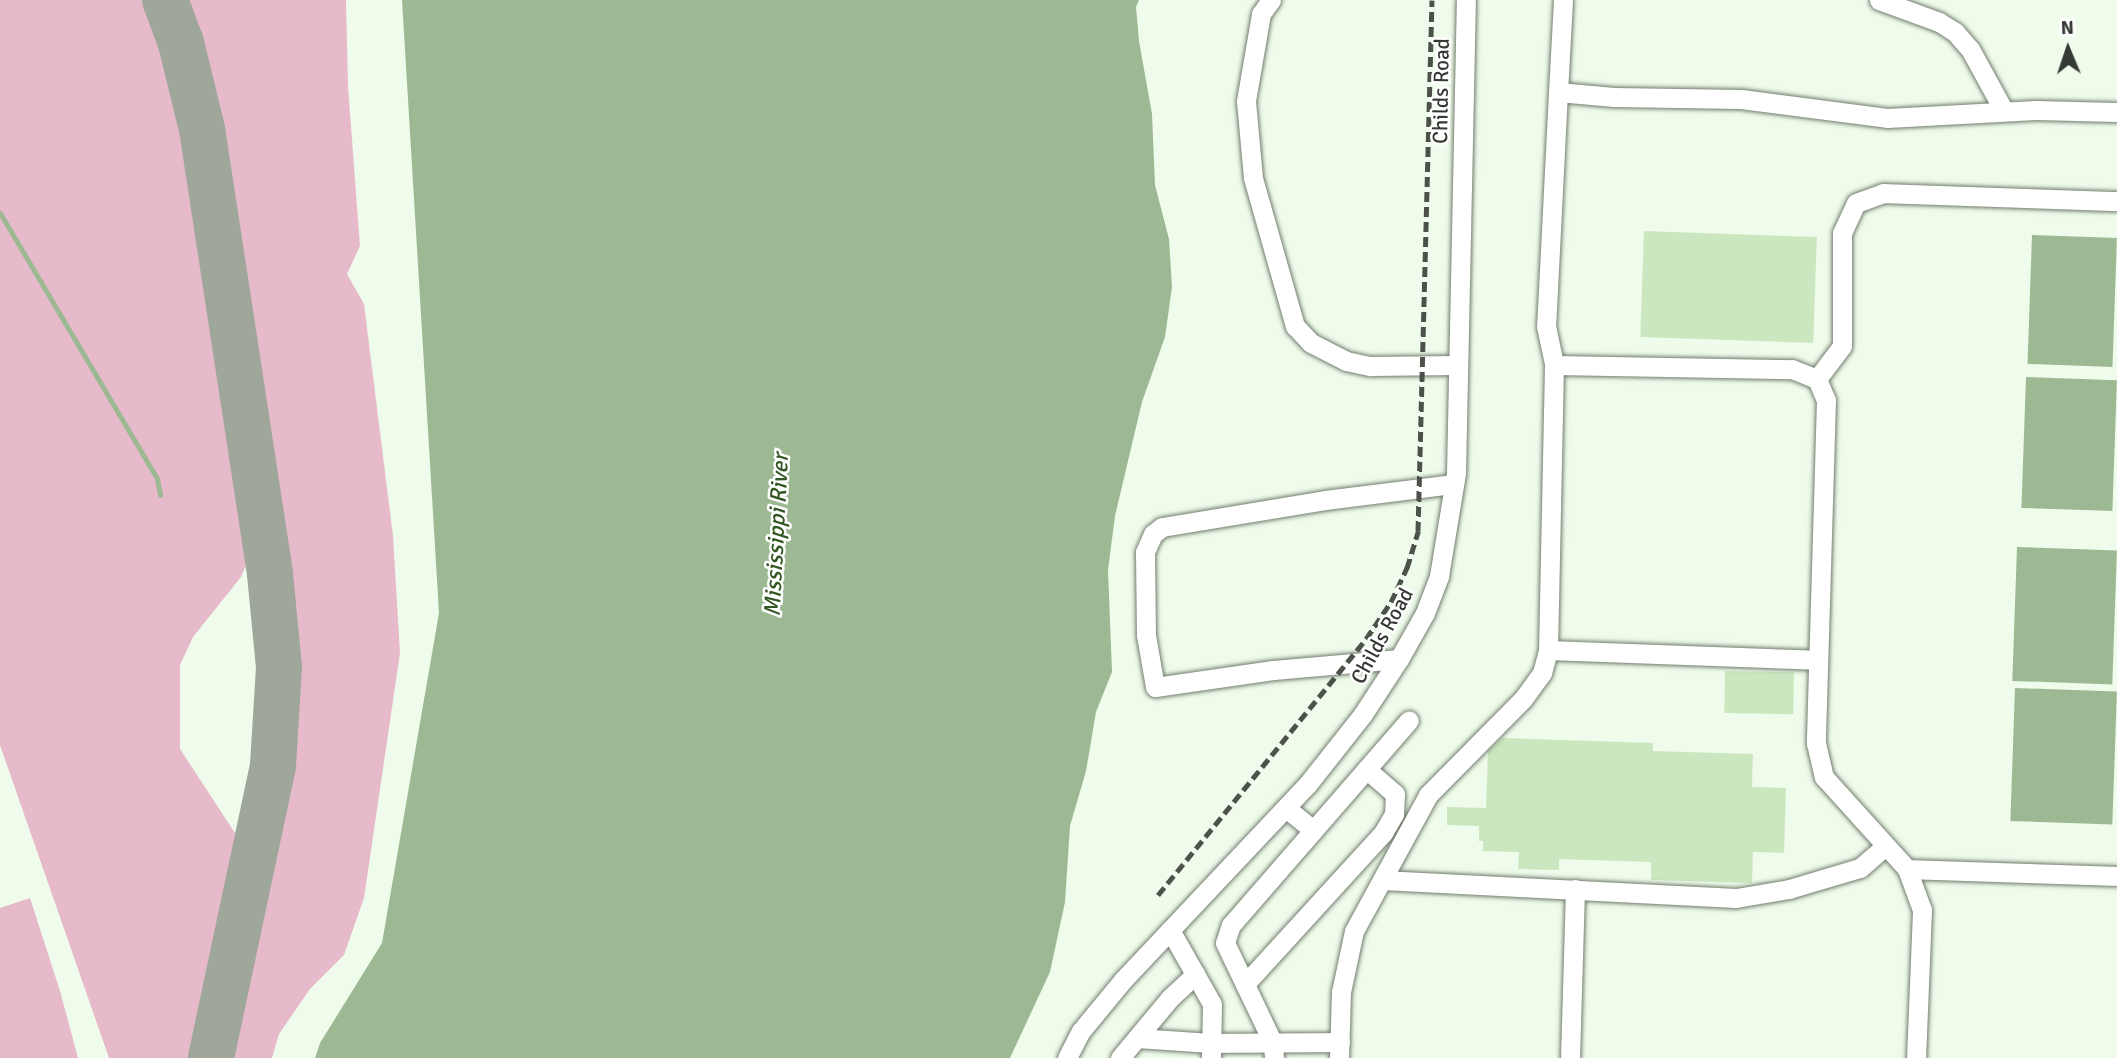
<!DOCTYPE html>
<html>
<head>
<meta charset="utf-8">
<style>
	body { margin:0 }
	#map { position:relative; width:2117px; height:1058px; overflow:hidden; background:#effceb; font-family:Signika,sans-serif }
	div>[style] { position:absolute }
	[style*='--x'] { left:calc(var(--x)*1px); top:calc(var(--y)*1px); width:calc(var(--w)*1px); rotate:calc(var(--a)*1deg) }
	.green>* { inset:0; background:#e6baca }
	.water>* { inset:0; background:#9db993; transform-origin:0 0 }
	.stream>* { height:5px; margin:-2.5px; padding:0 2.5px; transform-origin:2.5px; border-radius:2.5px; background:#9db993 }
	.taxiway>* { height:46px; margin:-23px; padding:0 23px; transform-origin:23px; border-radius:23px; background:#9ea79a }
	.building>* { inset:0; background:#cbe7c0; transform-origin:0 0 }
	.roads { filter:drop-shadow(0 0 2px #727d6e) drop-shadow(0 0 2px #727d6e) }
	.minor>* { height:19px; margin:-9.5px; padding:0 9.5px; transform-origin:9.5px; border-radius:9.5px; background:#fff }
	.rail>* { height:5px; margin-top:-2.5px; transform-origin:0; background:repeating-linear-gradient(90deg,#4c524a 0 10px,transparent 0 15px) }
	span { translate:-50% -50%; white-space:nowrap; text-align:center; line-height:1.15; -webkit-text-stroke:5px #fff; paint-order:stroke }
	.street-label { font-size:21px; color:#353933 }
	.water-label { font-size:23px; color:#335722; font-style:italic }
	.north { position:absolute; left:2033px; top:14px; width:70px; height:70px; -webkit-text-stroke:5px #fff; paint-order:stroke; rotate:358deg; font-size:19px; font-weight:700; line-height:28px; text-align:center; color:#353933 }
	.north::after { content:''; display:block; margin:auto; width:24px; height:32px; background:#353933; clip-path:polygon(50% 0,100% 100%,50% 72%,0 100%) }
</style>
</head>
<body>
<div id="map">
	<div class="green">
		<i style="clip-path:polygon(0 0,143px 0,173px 84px,186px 142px,247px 553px,247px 563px,241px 577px,193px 637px,180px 665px,180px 749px,237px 836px,191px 1058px,109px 1058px,0 745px)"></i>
		<i style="clip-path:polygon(187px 0,346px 0,348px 86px,360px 246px,347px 274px,364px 304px,393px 536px,400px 653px,364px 898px,344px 955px,310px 989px,279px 1034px,272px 1058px,231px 1058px,285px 814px,294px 757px,298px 698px,295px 626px,221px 116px)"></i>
		<i style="clip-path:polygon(30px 898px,60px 991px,78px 1058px,0 1058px,0 908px)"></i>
	</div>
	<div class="water">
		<i style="clip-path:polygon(402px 0,1139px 0,1136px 7px,1139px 41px,1152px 114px,1155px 185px,1169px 239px,1172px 287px,1165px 337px,1142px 402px,1115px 516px,1108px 570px,1112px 672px,1096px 712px,1086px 771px,1070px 826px,1065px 902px,1050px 972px,1010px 1058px,315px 1058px,320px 1043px,382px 943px,439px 613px)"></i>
		<i style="left:2032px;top:235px;width:85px;height:129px;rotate:2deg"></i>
		<i style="left:2026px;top:377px;width:91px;height:131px;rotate:2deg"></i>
		<i style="left:2017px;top:547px;width:100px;height:134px;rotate:2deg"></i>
		<i style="left:2015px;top:688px;width:102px;height:133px;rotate:2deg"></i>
	</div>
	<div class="stream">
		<i style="--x:0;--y:213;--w:309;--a:59.4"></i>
		<i style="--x:157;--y:479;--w:16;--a:79"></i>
	</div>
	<div class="taxiway">
		<i style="--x:165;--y:0;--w:46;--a:69.6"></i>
		<i style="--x:181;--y:43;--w:89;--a:76.3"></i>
		<i style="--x:202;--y:129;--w:450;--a:81.3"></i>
		<i style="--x:270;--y:574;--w:93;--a:84.5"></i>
		<i style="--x:279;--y:667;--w:99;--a:93.5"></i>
		<i style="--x:273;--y:766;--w:299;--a:102"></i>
	</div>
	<div class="building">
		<i style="left:1644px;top:231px;width:173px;height:106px;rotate:2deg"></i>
		<i style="left:1725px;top:671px;width:69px;height:42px;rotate:1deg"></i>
		<i style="clip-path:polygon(1502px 738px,1653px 743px,1653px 751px,1753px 754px,1752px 787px,1786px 788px,1784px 853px,1753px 852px,1752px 883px,1651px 880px,1651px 862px,1559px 859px,1559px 870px,1518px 869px,1519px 852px,1483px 851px,1483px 841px,1479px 841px,1479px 826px,1447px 825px,1447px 807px,1486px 808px,1488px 751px)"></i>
	</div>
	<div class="roads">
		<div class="minor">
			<i style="--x:1271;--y:0;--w:17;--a:126"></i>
			<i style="--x:1261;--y:14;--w:88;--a:99.8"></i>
			<i style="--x:1246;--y:101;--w:77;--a:84.8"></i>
			<i style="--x:1253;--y:178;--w:154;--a:74.2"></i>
			<i style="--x:1295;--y:326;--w:23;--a:47"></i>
			<i style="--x:1311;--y:343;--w:39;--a:27"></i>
			<i style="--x:1346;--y:361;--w:25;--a:12"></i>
			<i style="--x:1370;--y:366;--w:88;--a:-0.7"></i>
			<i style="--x:1563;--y:0;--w:92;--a:93.1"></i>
			<i style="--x:1558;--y:92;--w:56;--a:5.1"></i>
			<i style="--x:1614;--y:97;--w:127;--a:0.9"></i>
			<i style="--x:1741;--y:99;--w:147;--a:7.4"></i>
			<i style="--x:1887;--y:118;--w:149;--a:-3.1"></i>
			<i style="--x:2036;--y:110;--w:81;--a:1.4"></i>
			<i style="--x:1879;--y:0;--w:64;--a:20.1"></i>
			<i style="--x:1939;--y:22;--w:19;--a:32"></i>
			<i style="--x:1955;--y:32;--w:23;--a:49"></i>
			<i style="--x:1970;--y:49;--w:71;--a:61.3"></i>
			<i style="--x:1558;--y:92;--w:234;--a:92.9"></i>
			<i style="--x:1546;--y:326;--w:40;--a:78"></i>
			<i style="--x:1554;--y:365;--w:285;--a:91.2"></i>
			<i style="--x:1548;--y:650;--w:269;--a:2.1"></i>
			<i style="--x:1554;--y:365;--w:238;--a:1"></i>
			<i style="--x:1792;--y:369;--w:27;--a:22"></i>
			<i style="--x:1817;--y:379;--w:41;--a:-52.9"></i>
			<i style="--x:1842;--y:346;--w:113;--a:-90"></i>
			<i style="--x:1842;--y:233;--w:33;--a:-65"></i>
			<i style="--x:1856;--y:203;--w:29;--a:-20"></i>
			<i style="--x:1883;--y:193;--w:234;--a:2"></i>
			<i style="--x:1817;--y:379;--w:23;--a:67"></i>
			<i style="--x:1826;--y:400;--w:343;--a:91.7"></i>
			<i style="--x:1816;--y:743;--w:35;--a:77"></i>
			<i style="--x:1824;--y:777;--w:124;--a:47.9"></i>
			<i style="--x:1907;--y:869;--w:44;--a:69.9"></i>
			<i style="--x:1922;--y:910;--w:148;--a:92.3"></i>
			<i style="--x:1399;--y:659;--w:126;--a:175"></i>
			<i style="--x:1273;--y:670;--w:119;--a:171.8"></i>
			<i style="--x:1155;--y:687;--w:53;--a:-99.8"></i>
			<i style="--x:1146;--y:635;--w:83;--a:-90.7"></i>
			<i style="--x:1145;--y:552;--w:20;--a:-66"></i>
			<i style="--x:1153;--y:534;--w:11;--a:-38"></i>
			<i style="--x:1162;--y:527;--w:165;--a:-9.4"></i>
			<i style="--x:1325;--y:500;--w:130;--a:-7.1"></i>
			<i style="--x:1286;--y:808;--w:35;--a:39"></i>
			<i style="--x:1907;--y:869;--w:210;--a:1.9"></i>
			<i style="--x:1382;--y:880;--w:354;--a:2.9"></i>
			<i style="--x:1736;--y:898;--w:54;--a:-9.6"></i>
			<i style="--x:1789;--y:889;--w:74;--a:-16.5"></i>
			<i style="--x:1860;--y:868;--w:33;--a:-41"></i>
			<i style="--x:1170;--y:930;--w:85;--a:60.4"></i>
			<i style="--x:1212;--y:1004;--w:54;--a:91.1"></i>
			<i style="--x:1245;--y:984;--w:205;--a:-47.6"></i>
			<i style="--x:1383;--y:833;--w:22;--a:-60"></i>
			<i style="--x:1394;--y:814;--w:20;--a:-87"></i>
			<i style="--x:1395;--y:794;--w:38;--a:-139"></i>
			<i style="--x:1137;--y:1038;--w:74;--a:3.9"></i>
			<i style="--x:1211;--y:1043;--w:129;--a:-0.4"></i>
			<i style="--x:1067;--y:1058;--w:30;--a:-63"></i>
			<i style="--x:1081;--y:1031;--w:66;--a:-50.5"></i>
			<i style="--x:1123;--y:980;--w:268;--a:-46.7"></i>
			<i style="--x:1307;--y:785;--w:90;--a:-51.7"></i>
			<i style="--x:1363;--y:714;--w:66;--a:-56.8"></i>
			<i style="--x:1399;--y:659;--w:53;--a:-60.5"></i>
			<i style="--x:1425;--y:613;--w:40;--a:-69"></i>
			<i style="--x:1439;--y:576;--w:104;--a:-80.6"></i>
			<i style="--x:1456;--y:473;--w:473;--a:-88.8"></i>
			<i style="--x:1120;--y:1058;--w:78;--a:-50.2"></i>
			<i style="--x:1170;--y:998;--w:35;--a:-43"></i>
			<i style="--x:1274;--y:1058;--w:15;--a:-94"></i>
			<i style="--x:1273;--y:1043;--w:111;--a:-115.6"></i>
			<i style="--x:1225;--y:943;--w:19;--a:-72"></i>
			<i style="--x:1231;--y:925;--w:271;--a:-49"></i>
			<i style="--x:1339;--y:1058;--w:66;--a:-88.3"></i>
			<i style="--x:1341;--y:992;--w:62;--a:-78"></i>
			<i style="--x:1354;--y:931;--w:155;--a:-61.4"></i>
			<i style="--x:1428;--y:795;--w:135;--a:-45.3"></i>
			<i style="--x:1523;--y:699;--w:32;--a:-54"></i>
			<i style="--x:1542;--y:673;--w:24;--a:-75"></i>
			<i style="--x:1570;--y:1058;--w:169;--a:-88.3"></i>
		</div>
	</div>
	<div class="rail">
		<i style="--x:1158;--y:895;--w:330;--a:-50.9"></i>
		<i style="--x:1366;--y:639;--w:45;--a:-56"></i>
		<i style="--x:1391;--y:602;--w:38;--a:-65"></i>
		<i style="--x:1407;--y:568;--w:39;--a:-73"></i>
		<i style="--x:1418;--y:531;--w:531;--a:-88.49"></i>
	</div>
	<div class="street-label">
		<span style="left:1441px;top:91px;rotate:-89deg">Childs Road</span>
		<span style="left:1382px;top:636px;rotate:-61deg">Childs Road</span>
	</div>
	<div class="water-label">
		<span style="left:777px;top:535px;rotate:-87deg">Mississippi River</span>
	</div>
	<div class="north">N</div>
</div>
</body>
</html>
